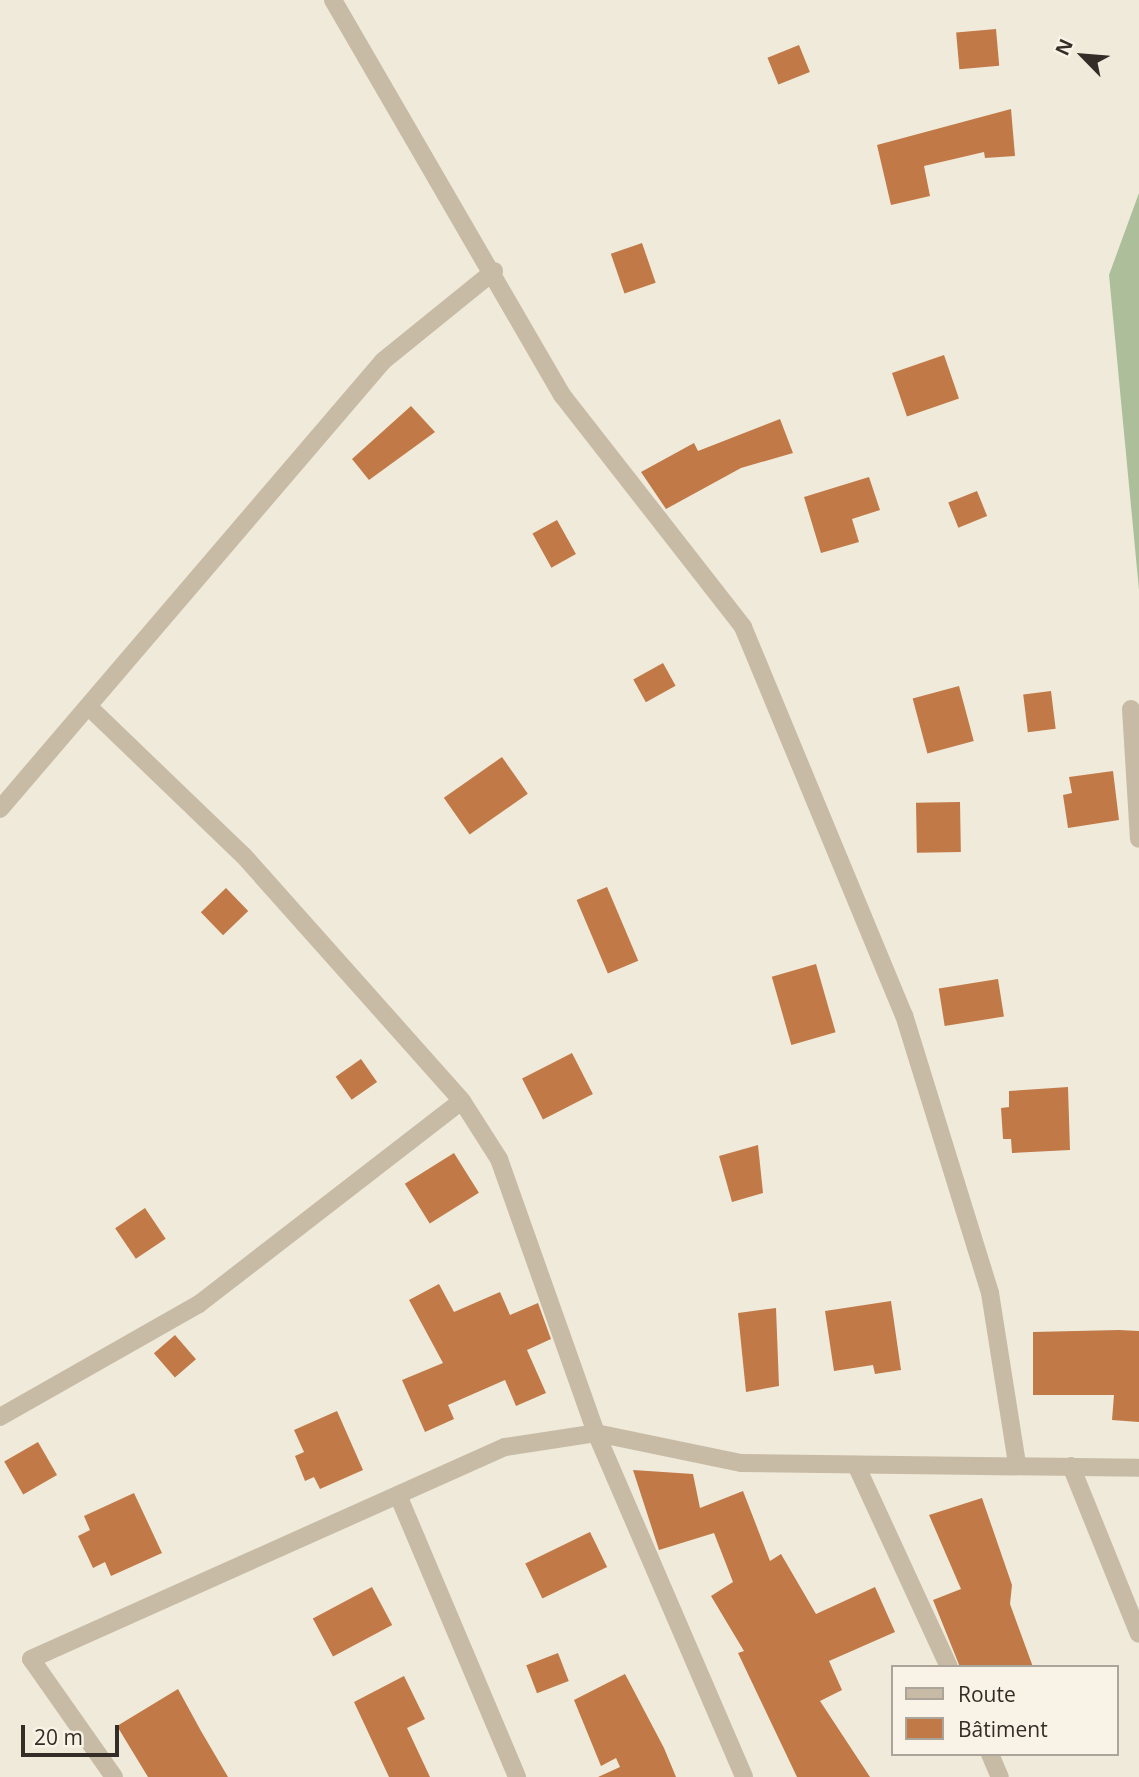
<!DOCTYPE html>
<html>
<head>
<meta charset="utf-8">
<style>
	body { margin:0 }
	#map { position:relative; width:1139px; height:1777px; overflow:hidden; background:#f0eada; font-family:"Open Sans",sans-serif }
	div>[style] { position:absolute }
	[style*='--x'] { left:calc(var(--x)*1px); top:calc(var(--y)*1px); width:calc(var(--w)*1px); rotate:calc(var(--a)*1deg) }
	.green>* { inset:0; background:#acbf9a }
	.building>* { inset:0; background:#c17a47; transform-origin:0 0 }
	.street>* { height:18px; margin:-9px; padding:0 9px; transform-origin:9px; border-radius:9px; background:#c8bba6 }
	span { translate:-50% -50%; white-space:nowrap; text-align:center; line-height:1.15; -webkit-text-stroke:6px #f8f3e6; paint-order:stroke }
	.legend { position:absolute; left:891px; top:1665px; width:228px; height:91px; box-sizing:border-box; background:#f8f3e6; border:2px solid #aaa49a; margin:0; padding:9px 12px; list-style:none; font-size:21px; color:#342d27 }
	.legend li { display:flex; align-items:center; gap:14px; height:35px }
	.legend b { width:35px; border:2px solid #aaa49a }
	.north { position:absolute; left:1048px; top:21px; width:70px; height:70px; -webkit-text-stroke:5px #f8f3e6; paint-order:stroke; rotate:295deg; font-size:19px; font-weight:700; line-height:28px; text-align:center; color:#342d27 }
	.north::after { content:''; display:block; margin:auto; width:24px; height:32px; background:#342d27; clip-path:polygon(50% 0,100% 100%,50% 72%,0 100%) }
	.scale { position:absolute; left:21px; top:1725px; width:98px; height:32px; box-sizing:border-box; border:4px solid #342d27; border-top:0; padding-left:9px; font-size:21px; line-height:24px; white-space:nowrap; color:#342d27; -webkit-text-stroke:5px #f8f3e6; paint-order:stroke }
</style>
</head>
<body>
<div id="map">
	<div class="green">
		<i style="clip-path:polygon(1139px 193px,1139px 590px,1109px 275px)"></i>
	</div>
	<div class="building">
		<i style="left:996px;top:29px;width:37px;height:40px;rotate:85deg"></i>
		<i style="left:799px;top:45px;width:29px;height:34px;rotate:68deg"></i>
		<i style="clip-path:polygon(1011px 109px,1015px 156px,985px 158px,984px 152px,924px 166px,930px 196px,891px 205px,877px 145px)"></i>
		<i style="left:642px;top:243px;width:42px;height:33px;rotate:71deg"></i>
		<i style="left:944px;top:355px;width:46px;height:55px;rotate:71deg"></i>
		<i style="clip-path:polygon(411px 406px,435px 432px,369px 480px,352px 459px)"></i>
		<i style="clip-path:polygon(780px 419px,793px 453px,741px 468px,666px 509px,641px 472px,694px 443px,698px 451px)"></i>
		<i style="clip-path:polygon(869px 477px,880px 510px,852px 519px,859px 542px,821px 553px,804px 497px)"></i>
		<i style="left:977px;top:491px;width:27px;height:31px;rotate:68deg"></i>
		<i style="left:557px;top:520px;width:39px;height:28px;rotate:61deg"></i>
		<i style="left:663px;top:663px;width:26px;height:34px;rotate:61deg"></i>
		<i style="left:959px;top:686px;width:57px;height:48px;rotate:75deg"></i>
		<i style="left:1051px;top:691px;width:38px;height:28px;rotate:83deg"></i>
		<i style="left:502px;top:757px;width:45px;height:71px;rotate:55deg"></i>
		<i style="clip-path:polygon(1113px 771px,1119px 820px,1068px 828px,1063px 795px,1072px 793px,1069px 777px)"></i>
		<i style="left:960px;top:802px;width:50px;height:44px;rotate:89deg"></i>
		<i style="left:607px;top:887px;width:80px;height:33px;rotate:67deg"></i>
		<i style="left:226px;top:888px;width:32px;height:35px;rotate:46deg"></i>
		<i style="left:816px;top:964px;width:71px;height:46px;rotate:74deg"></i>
		<i style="left:998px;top:979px;width:38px;height:60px;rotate:81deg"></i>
		<i style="left:572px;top:1053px;width:46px;height:56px;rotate:63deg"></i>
		<i style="left:361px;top:1059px;width:28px;height:31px;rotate:55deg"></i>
		<i style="clip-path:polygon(1068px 1087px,1070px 1150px,1012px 1153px,1011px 1139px,1003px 1139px,1001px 1108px,1009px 1107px,1009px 1091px)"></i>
		<i style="clip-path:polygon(758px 1145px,763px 1193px,732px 1202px,719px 1156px)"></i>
		<i style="left:454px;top:1153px;width:47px;height:58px;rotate:58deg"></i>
		<i style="left:145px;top:1208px;width:37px;height:36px;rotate:56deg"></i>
		<i style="clip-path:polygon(439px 1284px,454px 1312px,500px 1292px,510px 1315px,538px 1303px,551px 1339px,527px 1350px,546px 1393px,516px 1406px,505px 1380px,448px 1405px,454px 1419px,425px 1432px,402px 1380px,443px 1363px,409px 1300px)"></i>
		<i style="clip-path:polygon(891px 1301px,901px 1370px,875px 1374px,873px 1365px,834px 1371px,825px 1311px)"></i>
		<i style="clip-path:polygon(776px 1308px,779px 1386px,746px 1392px,738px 1313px)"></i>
		<i style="clip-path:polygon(1119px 1330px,1139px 1331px,1139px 1422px,1112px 1420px,1114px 1395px,1033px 1395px,1033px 1332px)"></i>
		<i style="left:175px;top:1335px;width:32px;height:28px;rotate:49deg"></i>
		<i style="clip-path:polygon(337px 1411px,363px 1470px,320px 1489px,314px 1477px,305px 1481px,295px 1456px,304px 1452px,294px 1430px)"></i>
		<i style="left:38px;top:1442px;width:38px;height:39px;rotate:60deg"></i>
		<i style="clip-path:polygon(633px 1470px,693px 1474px,700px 1508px,743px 1491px,770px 1561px,781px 1554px,816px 1614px,875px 1587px,895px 1632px,829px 1661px,842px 1690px,820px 1701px,870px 1777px,797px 1777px,738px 1653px,744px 1651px,711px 1596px,733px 1582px,714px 1533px,659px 1550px)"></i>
		<i style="clip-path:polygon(134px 1493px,162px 1553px,111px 1576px,105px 1562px,93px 1568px,78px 1536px,90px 1530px,84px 1516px)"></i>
		<i style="clip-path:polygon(982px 1498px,1012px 1585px,1010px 1604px,1033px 1667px,960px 1667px,933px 1600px,961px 1589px,929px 1515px)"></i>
		<i style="left:590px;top:1532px;width:39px;height:72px;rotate:64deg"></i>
		<i style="left:372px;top:1587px;width:43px;height:67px;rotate:62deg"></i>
		<i style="left:558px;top:1653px;width:30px;height:34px;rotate:69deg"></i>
		<i style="clip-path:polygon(625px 1674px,664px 1748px,676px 1777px,598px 1777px,620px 1767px,616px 1758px,601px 1766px,574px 1700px)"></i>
		<i style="clip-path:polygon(404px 1676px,425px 1719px,407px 1728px,430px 1777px,389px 1777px,354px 1702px)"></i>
		<i style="clip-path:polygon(178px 1689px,201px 1731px,228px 1777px,148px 1777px,117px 1726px)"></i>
	</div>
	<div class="street">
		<i style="--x:333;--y:0;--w:457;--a:59.9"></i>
		<i style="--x:562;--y:395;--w:294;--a:52"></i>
		<i style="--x:743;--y:627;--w:420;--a:67.5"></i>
		<i style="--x:904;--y:1015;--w:291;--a:72.8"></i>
		<i style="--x:990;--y:1293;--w:173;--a:81"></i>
		<i style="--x:90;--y:708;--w:212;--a:43.9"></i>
		<i style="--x:243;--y:855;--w:329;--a:48.3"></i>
		<i style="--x:462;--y:1101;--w:69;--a:57.5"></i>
		<i style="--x:499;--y:1159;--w:291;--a:70.5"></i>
		<i style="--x:596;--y:1433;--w:374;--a:66.7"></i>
		<i style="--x:1131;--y:709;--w:130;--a:86.5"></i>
		<i style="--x:0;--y:809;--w:589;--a:-49.47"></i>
		<i style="--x:383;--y:361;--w:143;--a:-39"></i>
		<i style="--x:0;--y:1417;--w:229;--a:-29.6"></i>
		<i style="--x:199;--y:1304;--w:332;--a:-37.7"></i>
		<i style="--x:1071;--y:1466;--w:181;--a:68"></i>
		<i style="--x:857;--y:1467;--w:220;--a:65.3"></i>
		<i style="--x:398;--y:1495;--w:306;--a:67.1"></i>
		<i style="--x:990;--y:1754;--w:25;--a:67"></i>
		<i style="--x:114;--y:1777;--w:144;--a:-125.1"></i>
		<i style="--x:31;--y:1659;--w:519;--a:-24.1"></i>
		<i style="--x:505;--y:1447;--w:92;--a:-8.7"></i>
		<i style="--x:596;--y:1433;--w:148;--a:11.7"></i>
		<i style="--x:741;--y:1463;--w:398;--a:0.7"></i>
	</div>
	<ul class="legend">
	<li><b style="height:9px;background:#c8bba6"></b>Route</li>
	<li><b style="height:19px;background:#c17a47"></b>Bâtiment</li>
	</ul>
	<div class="north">N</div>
	<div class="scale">20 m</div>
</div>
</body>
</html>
